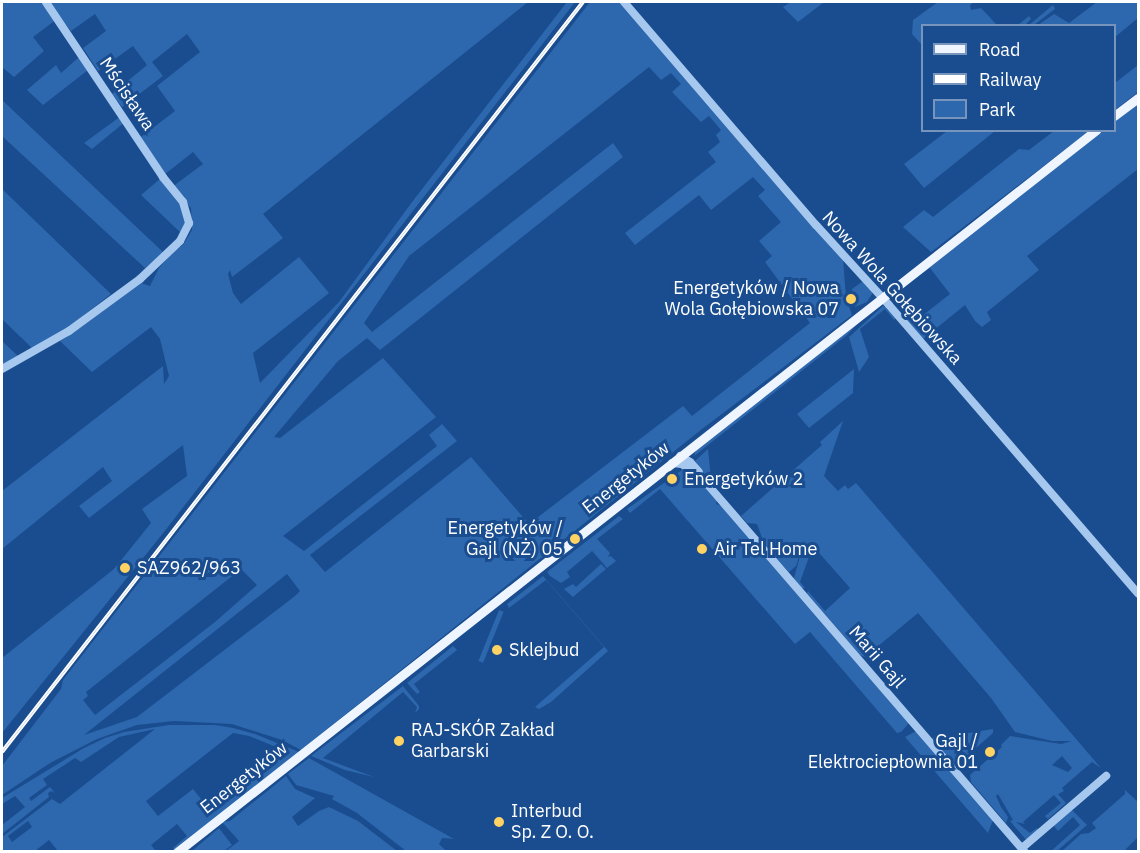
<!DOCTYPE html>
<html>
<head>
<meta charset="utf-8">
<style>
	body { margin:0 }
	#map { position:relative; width:1140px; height:853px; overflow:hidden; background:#1a4d8f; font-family:"IBM Plex Sans",sans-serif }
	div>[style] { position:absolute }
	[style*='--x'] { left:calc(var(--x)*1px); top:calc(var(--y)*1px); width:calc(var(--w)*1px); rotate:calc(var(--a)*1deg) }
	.green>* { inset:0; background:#2d67ad; transform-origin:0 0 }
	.minor>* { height:8px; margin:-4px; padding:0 4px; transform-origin:4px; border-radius:4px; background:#a7c8ee }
	.major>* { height:9px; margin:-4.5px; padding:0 4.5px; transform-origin:4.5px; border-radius:4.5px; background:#eef5ff }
	.rail>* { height:4px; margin-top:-2px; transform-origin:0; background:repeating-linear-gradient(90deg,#1a4d8f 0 4.5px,#fff 0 9px); box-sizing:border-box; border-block:2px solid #fff }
	.dots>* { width:16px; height:16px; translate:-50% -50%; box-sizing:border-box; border:3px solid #1a4d8f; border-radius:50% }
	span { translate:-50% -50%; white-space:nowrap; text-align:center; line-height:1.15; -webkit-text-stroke:6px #1a4d8f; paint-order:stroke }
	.street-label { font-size:18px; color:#fff }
	.poi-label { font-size:18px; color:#fff }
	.right { translate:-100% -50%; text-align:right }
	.left { translate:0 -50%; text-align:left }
	.frame { position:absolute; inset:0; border:3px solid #fff; pointer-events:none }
	.legend { position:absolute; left:921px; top:24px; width:195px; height:108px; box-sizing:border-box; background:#1a4d8f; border:2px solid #7694bc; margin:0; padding:8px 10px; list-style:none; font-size:18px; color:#fff }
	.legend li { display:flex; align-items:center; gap:12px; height:30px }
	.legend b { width:30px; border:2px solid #7694bc }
</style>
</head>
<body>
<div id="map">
	<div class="green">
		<i style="clip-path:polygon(2px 2px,43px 2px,57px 19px,33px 37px,44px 51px,14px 77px,2px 67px)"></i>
		<i style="clip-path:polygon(48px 2px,528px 2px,263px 214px,283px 238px,232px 277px,230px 270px,228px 274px,233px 293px,241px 304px,299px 257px,329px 293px,253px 353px,260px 383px,339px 302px,412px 202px,567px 2px,575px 2px,164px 532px,2px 733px,2px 658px,114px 569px,151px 523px,142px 509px,187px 476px,183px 445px,89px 518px,79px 506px,112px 481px,103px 467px,2px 549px,2px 491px,163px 366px,164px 384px,169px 376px,160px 339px,151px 327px,92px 372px,60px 341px,67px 337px,62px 332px,34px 350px,2px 319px,2px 189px,111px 294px,75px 322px,136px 285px,141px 283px,150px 286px,159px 268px,174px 250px,183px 245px,192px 230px,191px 208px,172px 187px,203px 164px,193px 152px,164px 175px,141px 137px,175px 111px,157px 86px,200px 52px,187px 34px,152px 62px,163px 76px,122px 107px,112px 94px,147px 65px,133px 46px,98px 71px,83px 48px,106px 31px,95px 14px,71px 31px)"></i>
		<i style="clip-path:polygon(evenodd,590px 2px,621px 2px,843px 258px,846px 298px,852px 315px,702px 429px,301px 750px,282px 740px,232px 724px,174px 721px,137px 725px,97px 739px,50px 763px,2px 795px,2px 766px,61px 689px,63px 680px,590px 2px,649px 67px,661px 80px,671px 73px,681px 84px,672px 92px,701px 122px,709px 116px,721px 130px,716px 135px,720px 142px,708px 152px,716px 162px,625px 233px,635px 245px,699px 195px,711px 210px,753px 177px,765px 190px,758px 196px,781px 222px,759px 241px,772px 256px,765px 262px,810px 323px,692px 416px,683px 406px,529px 524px,471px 457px,325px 572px,310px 555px,457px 441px,442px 424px,429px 435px,437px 446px,304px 551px,283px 536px,436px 417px,383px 358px,280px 438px,274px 437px,338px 361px,367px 338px,380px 350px,623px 157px,613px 143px,372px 332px,364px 323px,409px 256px,649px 67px,590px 2px,241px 569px,257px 585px,215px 622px,95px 715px,83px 700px,88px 696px,86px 692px,241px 569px,590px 2px,287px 574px,300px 591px,295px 596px,137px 717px,84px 735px,287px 574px)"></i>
		<i style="clip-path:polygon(791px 2px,824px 2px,798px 22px,783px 7px)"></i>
		<i style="clip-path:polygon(938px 2px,974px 2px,970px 5px,971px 10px,981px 8px,997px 25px,922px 26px,922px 45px,912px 34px,913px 20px)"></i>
		<i style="clip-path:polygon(1097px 2px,1138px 2px,1138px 18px,1115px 37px,1114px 26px,1038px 25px,1054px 14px,1069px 23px)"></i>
		<i style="clip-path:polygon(1053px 5px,1055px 9px,1034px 25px,1018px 25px,1029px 16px,1031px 19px,1026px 24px,1029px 25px)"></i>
		<i style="clip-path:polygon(78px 58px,83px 60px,88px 70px,43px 105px,27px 90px,56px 65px,61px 73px)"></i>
		<i style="clip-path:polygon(1138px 65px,1138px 92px,1115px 110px,1115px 83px)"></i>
		<i style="clip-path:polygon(2px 100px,164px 253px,145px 268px,2px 136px)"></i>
		<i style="clip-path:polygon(1138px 102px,1138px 169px,1027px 256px,1039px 270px,987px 312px,991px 320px,982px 327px,975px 321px,965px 305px,923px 339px,903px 317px,905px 315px,913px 323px,950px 294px,930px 268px,890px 296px,1102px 131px,1114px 130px,1115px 120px)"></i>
		<i style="clip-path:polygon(121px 116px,125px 122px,92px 149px,84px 143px)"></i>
		<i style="clip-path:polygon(947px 131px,995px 131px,924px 188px,904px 164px)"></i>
		<i style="clip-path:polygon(1054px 131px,1089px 131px,931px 252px,903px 227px,924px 210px,933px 217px,1019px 149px,1029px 150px)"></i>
		<i style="clip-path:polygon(160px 179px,177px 199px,187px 218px,182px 234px,141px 195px)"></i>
		<i style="clip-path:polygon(863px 281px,873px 291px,872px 294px,867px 302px,855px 307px,852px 289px)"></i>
		<i style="clip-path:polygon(883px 306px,897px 317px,894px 320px,885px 309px,860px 329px,869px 357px,859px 372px,849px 337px)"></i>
		<i style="clip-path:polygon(865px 316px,847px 335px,694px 456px,696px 450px)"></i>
		<i style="clip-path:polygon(2px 341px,19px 357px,2px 366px)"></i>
		<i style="clip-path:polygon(854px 369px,853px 393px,809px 428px,797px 414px)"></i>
		<i style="clip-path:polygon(evenodd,843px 421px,824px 476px,838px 491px,845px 485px,848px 489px,856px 483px,1101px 768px,1092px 762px,1062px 788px,1064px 791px,1058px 794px,1066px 803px,1048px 819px,1045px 816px,1061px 803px,1054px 795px,1023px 822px,1025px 824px,1016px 822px,1030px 833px,1037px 828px,1039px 831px,1027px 841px,1010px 821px,1013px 820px,998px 794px,996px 796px,1001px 807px,1008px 817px,1006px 823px,971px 782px,970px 775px,1002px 747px,1001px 745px,1010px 736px,1061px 744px,1072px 741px,1052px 741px,1015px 732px,991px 698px,918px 613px,865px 657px,860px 655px,807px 593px,808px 591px,825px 611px,850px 588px,813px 546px,800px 582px,805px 588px,801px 588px,794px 578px,805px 538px,796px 566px,789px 572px,765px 546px,757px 524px,747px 523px,741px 516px,822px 445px,820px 442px,843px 421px,1062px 756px,1072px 768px,1068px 772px,1052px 765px,1062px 756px)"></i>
		<i style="clip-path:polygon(708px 449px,711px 479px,708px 481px,695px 461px)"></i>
		<i style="clip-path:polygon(685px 468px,706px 487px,717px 500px,716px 504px,722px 506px,910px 722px,901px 732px,897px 733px,810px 632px,795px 644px,660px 489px,630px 513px,627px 509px)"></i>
		<i style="clip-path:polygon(619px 516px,623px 519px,597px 539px,610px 553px,608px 557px,611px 556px,616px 561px,607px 568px,592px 551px,567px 572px,570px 577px,561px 583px,550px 576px,547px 572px)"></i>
		<i style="clip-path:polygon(601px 564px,606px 569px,573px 597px,564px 589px,573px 584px,576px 587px)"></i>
		<i style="clip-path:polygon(543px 576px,608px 651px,551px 702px,539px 709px,535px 707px,604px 647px,546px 580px,509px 608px,507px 604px)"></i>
		<i style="left:499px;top:610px;width:5px;height:55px;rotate:22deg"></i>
		<i style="clip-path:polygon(453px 646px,457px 650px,414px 684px,420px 692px,417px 694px,407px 683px)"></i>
		<i style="clip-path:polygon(398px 684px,400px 684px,311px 752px)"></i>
		<i style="clip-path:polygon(403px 686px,419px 706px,419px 709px,415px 713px,417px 707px,403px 692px,323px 758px,374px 777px,345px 770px,311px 756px)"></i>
		<i style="clip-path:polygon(evenodd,169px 725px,215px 725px,233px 728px,255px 734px,299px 752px,174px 851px,173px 848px,187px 836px,177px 824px,151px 845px,156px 851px,58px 851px,49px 840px,35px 851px,2px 851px,2px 837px,52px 799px,60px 804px,155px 729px,119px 737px,81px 762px,75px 758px,43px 779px,47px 785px,29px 798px,31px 801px,50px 787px,55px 793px,51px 791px,48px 793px,49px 797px,2px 834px,2px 825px,25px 807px,15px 796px,2px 804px,2px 798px,84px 748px,105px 738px,124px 732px,169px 725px,233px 733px,249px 736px,286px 751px,210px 810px,193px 789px,158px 816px,146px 801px,233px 733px,169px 725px,28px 821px,32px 827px,12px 842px,8px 836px,28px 821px)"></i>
		<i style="clip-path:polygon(920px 729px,993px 820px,988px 833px,905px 737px)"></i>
		<i style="clip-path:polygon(993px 729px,993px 733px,959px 763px,952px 762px,932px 739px,936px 735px,938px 738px)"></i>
		<i style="clip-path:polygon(309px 758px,454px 839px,442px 838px,439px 844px,446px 851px,406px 851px,357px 813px,332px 799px,334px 796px,296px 785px,288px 774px)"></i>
		<i style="clip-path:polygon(286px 776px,295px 789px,315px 798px,292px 817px,298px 826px,319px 811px,329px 807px,358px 821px,397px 851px,226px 851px,239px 841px,222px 822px,230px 821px)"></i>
		<i style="clip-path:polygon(1125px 790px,1138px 802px,1138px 837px,1124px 851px,1062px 851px,1081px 834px,1089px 833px,1096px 828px,1092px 823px,1125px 794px)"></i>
		<i style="clip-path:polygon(1071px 809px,1087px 825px,1057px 851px,1050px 852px,1080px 825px,1073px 817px,1058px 831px,1053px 825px)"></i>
		<i style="clip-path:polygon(219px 828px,232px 845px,224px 851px,192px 851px)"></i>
	</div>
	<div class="minor">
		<i style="--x:624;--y:2;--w:294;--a:49.3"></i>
		<i style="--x:816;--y:225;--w:108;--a:47.6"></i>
		<i style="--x:889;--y:305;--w:381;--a:49.2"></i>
		<i style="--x:2;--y:369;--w:77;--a:-29.6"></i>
		<i style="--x:69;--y:331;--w:88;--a:-36.2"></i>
		<i style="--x:140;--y:279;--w:55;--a:-43.5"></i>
		<i style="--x:180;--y:241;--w:20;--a:-63"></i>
		<i style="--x:189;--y:223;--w:22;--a:-106"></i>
		<i style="--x:183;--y:202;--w:32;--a:-129"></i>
		<i style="--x:163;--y:177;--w:211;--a:-123.8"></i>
		<i style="--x:680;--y:456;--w:12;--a:31"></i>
		<i style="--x:690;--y:462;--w:13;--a:48"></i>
		<i style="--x:672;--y:463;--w:10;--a:6"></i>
		<i style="--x:682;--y:464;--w:33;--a:39"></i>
		<i style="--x:708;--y:485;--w:485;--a:49.2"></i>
		<i style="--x:1022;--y:848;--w:111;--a:-40.6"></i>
	</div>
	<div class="major">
		<i style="--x:1114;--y:116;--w:30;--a:-37"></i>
		<i style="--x:177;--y:852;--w:1169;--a:-38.15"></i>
	</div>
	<div class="rail">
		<i style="--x:2;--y:752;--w:949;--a:-52.24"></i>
	</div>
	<div class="dots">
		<i style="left:851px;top:299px;background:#ffd264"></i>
		<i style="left:672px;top:479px;background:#ffd264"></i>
		<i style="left:575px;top:539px;background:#ffd264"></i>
		<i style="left:702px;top:549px;background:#ffd264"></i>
		<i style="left:125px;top:568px;background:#ffd264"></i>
		<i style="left:497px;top:650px;background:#ffd264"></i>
		<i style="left:399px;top:741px;background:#ffd264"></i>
		<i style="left:990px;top:752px;background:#ffd264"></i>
		<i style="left:499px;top:822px;background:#ffd264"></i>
	</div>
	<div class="street-label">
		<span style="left:127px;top:94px;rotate:56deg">Mścisława</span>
		<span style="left:892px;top:288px;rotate:48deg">Nowa Wola Gołębiowska</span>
		<span style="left:626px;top:478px;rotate:-38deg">Energetyków</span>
		<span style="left:877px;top:657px;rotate:49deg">Marii Gajl</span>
		<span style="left:244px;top:778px;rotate:-38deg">Energetyków</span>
	</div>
	<div class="poi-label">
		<span class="right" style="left:839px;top:299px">Energetyków / Nowa<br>Wola Gołębiowska 07</span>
		<span class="left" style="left:684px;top:479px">Energetyków 2</span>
		<span class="right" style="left:563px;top:539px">Energetyków /<br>Gajl (NŻ) 05</span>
		<span class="left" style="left:714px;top:549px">Air Tel Home</span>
		<span class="left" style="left:137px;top:568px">SAZ962/963</span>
		<span class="left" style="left:509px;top:650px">Sklejbud</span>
		<span class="left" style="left:411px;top:741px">RAJ-SKÓR Zakład<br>Garbarski</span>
		<span class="right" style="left:978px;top:752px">Gajl /<br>Elektrociepłownia 01</span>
		<span class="left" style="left:511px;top:822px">Interbud<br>Sp. Z O. O.</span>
	</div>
	<div class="frame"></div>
	<ul class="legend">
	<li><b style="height:8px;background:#eef5ff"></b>Road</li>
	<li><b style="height:8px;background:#fff"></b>Railway</li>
	<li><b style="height:16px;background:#2d67ad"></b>Park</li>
	</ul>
</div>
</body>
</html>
